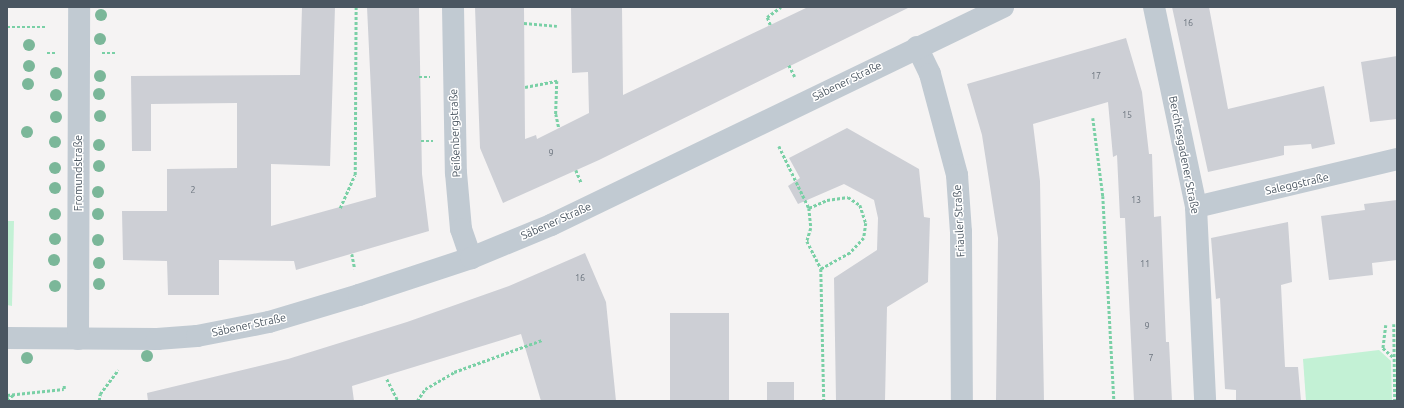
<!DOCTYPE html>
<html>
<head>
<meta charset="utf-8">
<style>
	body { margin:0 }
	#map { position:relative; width:1404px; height:408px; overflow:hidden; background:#f5f3f3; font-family:Ubuntu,sans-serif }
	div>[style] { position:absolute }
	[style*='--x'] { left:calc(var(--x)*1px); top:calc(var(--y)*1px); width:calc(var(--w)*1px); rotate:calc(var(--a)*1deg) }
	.green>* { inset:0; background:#c3f1d5 }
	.building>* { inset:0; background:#cdcfd5; transform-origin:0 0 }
	.path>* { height:2.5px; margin-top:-1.25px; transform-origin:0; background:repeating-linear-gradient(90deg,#7ad0a6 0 3px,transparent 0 5px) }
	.minor>* { height:22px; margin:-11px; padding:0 11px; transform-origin:11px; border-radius:11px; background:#c1cad2 }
	.trees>* { width:12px; height:12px; margin:-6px; border-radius:50%; background:#7bb799 }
	span { translate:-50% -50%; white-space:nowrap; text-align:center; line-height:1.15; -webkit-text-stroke:3px #fff; paint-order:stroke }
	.number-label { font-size:9px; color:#6b747e }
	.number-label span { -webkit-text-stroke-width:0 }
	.street-label { font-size:11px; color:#4a5661 }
	.frame { position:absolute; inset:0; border:8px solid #4a5661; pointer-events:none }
</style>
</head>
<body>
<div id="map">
	<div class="green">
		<i style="clip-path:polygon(7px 221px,14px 221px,12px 306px,7px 305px)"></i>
		<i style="clip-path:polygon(1379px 350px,1391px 361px,1392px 401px,1306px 401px,1303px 359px)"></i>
	</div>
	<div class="building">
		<i style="clip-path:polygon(302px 7px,335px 7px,330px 166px,271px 164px,271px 226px,376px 197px,367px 7px,419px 7px,422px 174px,429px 231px,296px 270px,294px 261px,219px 260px,219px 295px,168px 295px,167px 261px,123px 260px,122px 211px,167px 211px,167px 169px,237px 168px,237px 103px,151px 104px,151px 151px,132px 151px,131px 76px,300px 75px)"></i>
		<i style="clip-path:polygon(475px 7px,524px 7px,525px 139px,536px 135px,537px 139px,589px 113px,588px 72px,572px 73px,571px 7px,622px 7px,623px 95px,808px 7px,910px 7px,599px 160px,503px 203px,480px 148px)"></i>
		<i style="clip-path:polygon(1172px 7px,1209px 7px,1228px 109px,1324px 86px,1335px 144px,1312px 149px,1311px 144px,1284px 146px,1284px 155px,1208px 172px)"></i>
		<i style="clip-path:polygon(1126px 38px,1142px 92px,1149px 154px,1152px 154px,1154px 217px,1161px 216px,1166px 342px,1169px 342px,1172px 401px,1134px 401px,1125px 218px,1120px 218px,1117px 155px,1113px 157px,1108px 102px,1033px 124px,1040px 181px,1044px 401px,996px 401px,998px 238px,982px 135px,967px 84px)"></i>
		<i style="clip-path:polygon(1397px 56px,1397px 119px,1370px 122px,1361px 62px)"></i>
		<i style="clip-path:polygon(847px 128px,919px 169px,924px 217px,930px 218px,928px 282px,887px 307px,885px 401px,836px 401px,834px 278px,877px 250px,878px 218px,874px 200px,844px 184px,798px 204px,788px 186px,800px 178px,789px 158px)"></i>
		<i style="clip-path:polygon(1397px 200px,1397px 260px,1372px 263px,1373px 275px,1329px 280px,1321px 216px,1365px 210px,1364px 204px)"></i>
		<i style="clip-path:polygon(1288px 222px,1292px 282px,1281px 285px,1285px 367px,1298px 367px,1301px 401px,1236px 401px,1236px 390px,1225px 389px,1220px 298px,1216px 299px,1211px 238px)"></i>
		<i style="clip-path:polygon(585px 253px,606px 302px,616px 401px,541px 401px,521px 334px,352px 386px,354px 401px,148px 401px,147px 393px,288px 359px,407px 322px,509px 286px)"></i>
		<i style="left:670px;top:313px;width:59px;height:88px"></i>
		<i style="left:767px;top:382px;width:27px;height:19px"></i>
	</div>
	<div class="path">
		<i style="--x:524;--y:23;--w:33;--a:5"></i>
		<i style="--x:770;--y:25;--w:9;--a:-111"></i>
		<i style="--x:767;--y:17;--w:17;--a:-36"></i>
		<i style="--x:7;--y:27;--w:40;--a:0"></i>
		<i style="--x:47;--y:53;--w:8;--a:0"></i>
		<i style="--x:102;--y:53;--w:15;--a:0"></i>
		<i style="--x:789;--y:65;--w:13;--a:63"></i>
		<i style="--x:419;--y:77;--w:11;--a:0"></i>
		<i style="--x:525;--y:87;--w:33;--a:-11"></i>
		<i style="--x:557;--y:81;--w:33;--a:92"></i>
		<i style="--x:556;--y:114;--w:14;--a:78"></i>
		<i style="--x:1093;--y:118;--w:79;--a:82.7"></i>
		<i style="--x:1103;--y:196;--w:205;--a:86.9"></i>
		<i style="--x:421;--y:141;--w:12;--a:0"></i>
		<i style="--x:779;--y:146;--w:69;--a:64.2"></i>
		<i style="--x:809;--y:208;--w:20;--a:84"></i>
		<i style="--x:811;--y:228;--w:14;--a:107"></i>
		<i style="--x:807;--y:241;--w:31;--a:63"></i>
		<i style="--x:821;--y:269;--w:132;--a:88.7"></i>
		<i style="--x:576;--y:170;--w:13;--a:67"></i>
		<i style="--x:340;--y:208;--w:36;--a:-66"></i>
		<i style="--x:355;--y:175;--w:168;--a:-89.7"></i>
		<i style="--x:809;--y:208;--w:20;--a:-24"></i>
		<i style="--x:827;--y:200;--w:21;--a:-8"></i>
		<i style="--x:848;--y:197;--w:14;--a:34"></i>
		<i style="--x:860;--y:205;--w:19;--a:72"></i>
		<i style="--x:866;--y:223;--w:15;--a:98"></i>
		<i style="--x:864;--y:238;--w:21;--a:133"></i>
		<i style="--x:850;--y:253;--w:33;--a:151"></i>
		<i style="--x:352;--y:254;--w:15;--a:79"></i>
		<i style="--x:1394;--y:324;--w:77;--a:89.3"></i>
		<i style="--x:1386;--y:325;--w:23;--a:97"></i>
		<i style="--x:1383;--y:348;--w:15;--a:42"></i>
		<i style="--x:387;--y:379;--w:25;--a:63"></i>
		<i style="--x:7;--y:395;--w:57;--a:-6"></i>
		<i style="--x:64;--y:389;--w:4;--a:-90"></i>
		<i style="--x:7;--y:400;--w:8;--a:-40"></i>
		<i style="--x:99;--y:401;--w:7;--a:-82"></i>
		<i style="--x:100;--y:394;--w:30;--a:-53"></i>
		<i style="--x:417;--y:401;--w:14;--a:-56"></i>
		<i style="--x:425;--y:389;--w:34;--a:-30"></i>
		<i style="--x:454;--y:372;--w:94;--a:-20"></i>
	</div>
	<div class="minor">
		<i style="--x:453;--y:7;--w:166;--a:89"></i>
		<i style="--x:456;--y:173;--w:56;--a:84.9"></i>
		<i style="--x:461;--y:229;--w:31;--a:71"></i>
		<i style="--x:1154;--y:7;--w:204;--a:78.1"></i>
		<i style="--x:1196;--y:207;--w:194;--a:87.3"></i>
		<i style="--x:917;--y:47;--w:30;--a:64"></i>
		<i style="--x:930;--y:74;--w:105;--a:75"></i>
		<i style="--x:957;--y:175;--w:57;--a:86"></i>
		<i style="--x:961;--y:232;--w:169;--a:89.7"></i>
		<i style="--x:1196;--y:207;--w:207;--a:-13.4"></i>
		<i style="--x:7;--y:338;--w:150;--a:0.4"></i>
		<i style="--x:157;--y:339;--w:40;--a:-4.3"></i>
		<i style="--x:197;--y:336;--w:73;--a:-11"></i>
		<i style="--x:269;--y:322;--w:94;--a:-16.7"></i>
		<i style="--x:359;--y:295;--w:118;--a:-18.3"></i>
		<i style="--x:471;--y:258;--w:87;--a:-22.4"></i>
		<i style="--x:551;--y:225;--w:502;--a:-25.75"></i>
		<i style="--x:78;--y:339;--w:332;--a:-89.8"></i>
	</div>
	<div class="trees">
		<i style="left:101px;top:15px"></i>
		<i style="left:100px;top:39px"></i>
		<i style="left:29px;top:45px"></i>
		<i style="left:29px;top:66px"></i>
		<i style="left:56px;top:73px"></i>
		<i style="left:100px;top:76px"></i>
		<i style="left:28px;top:84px"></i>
		<i style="left:99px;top:94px"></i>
		<i style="left:56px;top:95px"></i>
		<i style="left:100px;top:116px"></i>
		<i style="left:56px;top:117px"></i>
		<i style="left:27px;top:132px"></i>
		<i style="left:55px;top:142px"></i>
		<i style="left:99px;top:145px"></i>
		<i style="left:99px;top:166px"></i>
		<i style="left:55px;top:168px"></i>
		<i style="left:55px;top:188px"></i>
		<i style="left:98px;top:192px"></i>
		<i style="left:55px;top:214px"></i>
		<i style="left:98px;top:214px"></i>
		<i style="left:55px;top:239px"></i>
		<i style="left:98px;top:240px"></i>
		<i style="left:54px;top:260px"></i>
		<i style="left:99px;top:263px"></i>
		<i style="left:99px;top:284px"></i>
		<i style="left:55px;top:286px"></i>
		<i style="left:147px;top:356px"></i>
		<i style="left:27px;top:358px"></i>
	</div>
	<div class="number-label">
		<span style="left:1188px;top:23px">16</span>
		<span style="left:1096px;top:76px">17</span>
		<span style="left:1127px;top:115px">15</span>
		<span style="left:551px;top:153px">9</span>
		<span style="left:193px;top:190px">2</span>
		<span style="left:1136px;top:200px">13</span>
		<span style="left:1145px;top:264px">11</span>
		<span style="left:580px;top:278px">16</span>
		<span style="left:1147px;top:326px">9</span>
		<span style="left:1151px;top:358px">7</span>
	</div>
	<div class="street-label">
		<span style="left:847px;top:81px;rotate:-26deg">Säbener Straße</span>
		<span style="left:455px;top:133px;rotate:-92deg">Peißenbergstraße</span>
		<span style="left:1184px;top:155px;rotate:79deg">Berchtesgadener Straße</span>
		<span style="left:78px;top:173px;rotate:-90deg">Fromundstraße</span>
		<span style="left:1297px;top:184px;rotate:-13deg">Saleggstraße</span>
		<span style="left:556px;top:221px;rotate:-24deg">Säbener Straße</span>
		<span style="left:959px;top:221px;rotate:-93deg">Friauler Straße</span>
		<span style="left:249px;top:325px;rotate:-12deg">Säbener Straße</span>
	</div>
	<div class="frame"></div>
</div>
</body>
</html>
